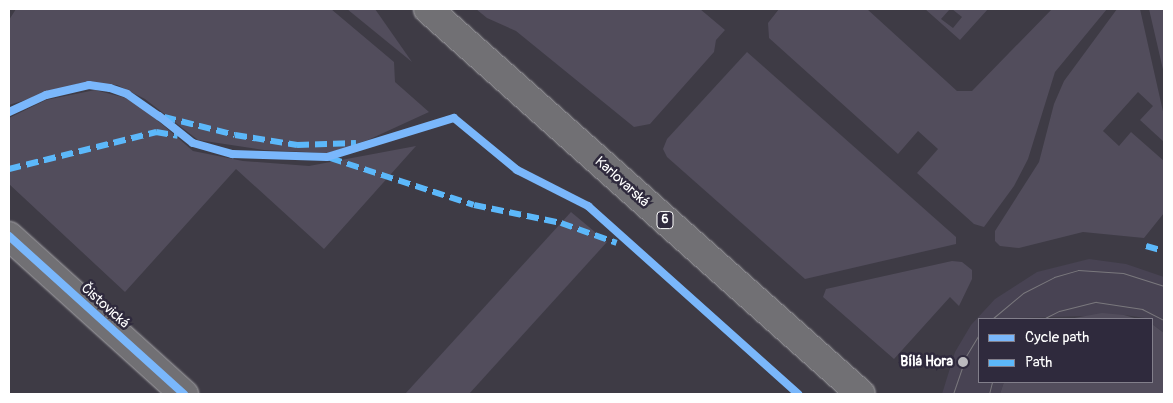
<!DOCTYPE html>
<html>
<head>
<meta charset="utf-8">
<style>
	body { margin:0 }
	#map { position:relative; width:1173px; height:403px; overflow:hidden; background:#3e3b45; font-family:Pangolin,sans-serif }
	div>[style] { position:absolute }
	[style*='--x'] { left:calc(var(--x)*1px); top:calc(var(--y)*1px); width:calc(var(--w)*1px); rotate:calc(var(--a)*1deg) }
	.built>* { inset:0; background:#484353 }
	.green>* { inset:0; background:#524d5c }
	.roads { filter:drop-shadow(0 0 1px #a8a7ab) drop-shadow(0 0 1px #a8a7ab) }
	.street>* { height:28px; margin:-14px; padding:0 14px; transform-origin:14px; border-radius:14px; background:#717074 }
	.primary>* { height:28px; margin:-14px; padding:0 14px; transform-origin:14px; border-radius:14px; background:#717074 }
	.tram>* { height:1px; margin:-0.5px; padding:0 0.5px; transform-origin:0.5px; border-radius:0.5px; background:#7a787d }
	.quiet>* { height:6px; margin-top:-3px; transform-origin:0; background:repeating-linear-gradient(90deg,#5cb8fa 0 12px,transparent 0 18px) }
	.cycleway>* { height:8px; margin:-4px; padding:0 4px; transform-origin:4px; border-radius:4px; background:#7ab7fb }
	.dots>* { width:14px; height:14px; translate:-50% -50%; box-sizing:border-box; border:2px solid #2f2a3d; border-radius:50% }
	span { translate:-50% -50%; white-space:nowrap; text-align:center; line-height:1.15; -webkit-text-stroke:5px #2f2a3d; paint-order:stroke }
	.shield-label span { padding:1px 4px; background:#2f2a3d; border:1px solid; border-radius:4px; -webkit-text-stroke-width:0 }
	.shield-label { font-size:12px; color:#fff; font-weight:700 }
	.street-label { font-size:14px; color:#fff }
	.poi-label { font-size:14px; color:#fff; font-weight:700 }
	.right { translate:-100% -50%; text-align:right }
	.frame { position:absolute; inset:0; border:10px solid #fff; pointer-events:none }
	.legend { position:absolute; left:978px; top:318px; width:175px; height:65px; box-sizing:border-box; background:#2f2a3d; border:1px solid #827f8b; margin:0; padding:6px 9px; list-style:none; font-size:15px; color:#fff }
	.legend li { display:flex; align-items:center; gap:10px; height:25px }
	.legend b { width:25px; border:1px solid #827f8b }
</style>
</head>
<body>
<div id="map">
	<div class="built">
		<i style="clip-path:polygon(1089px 259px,1126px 264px,1164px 277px,1164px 333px,1152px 324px,1152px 319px,1124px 315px,979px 319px,979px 382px,1004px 382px,1000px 394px,942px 394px,955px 352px,971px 325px,995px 299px,1037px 272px)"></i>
	</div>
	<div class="green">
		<i style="clip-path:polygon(16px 9px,331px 9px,394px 62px,395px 82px,429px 112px,368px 140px,328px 153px,264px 150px,198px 140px,145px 99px,117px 85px,80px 83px,9px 105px,9px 20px)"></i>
		<i style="clip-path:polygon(347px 9px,375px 9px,412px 62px)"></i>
		<i style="clip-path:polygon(476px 9px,700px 9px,725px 30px,716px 40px,714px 52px,650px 124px,634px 127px,516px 31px,487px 18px)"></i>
		<i style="clip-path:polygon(779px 9px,867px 9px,957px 91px,972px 91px,1052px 9px,1107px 9px,1055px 72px,1028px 159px,1014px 186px,984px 227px,974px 224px,917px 173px,938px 149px,918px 131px,898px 154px,769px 38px,768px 23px)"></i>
		<i style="clip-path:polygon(925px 9px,950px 9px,941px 19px,953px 28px,962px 17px,952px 9px,988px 9px,960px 40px)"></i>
		<i style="clip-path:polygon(1117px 9px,1140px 9px,1164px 116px,1164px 142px,1140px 120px,1153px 106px,1138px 92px,1103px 131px,1119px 146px,1131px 132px,1164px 161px,1164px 213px,1144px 238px,1083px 232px,1019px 248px,1000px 246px,995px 241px,995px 231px,1039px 162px,1054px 104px,1064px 81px)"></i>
		<i style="clip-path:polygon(1149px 9px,1164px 9px,1164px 74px)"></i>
		<i style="clip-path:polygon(747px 52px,956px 237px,956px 244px,805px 279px,667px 157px,663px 149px,667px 139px)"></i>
		<i style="clip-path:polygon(95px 90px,126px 98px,149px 113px,193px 151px,243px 161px,309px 166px,416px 146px,324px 249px,236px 169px,125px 292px,9px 184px,9px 118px,46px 100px)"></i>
		<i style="clip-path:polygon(571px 212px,607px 242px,469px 394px,405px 394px)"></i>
		<i style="clip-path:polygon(952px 261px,962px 262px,972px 270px,972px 279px,959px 306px,950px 297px,894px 359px,823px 297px,826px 289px)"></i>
		<i style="clip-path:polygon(1102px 313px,1124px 315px,1138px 319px,1069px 319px)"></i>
		<i style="clip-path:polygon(1152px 324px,1164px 333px,1164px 394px,1000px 394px,1004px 382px,1152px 382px)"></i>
	</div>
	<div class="roads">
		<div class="street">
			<i style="--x:9;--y:236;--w:236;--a:42.1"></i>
		</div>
		<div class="primary">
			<i style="--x:428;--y:9;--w:579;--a:41.64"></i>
		</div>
	</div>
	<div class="tram">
		<i style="--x:992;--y:319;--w:40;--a:-40"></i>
		<i style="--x:1023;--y:293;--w:35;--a:-27"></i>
		<i style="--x:1054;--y:277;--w:25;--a:-16"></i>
		<i style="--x:1078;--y:270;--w:45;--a:3.8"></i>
		<i style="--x:1123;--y:273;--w:43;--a:17.6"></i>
		<i style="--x:1043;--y:319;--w:18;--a:-27"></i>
		<i style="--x:1059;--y:311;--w:38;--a:-14"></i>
		<i style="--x:1096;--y:302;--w:47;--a:8.7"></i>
		<i style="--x:1142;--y:309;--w:25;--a:27"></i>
		<i style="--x:953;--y:394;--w:40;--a:-71.1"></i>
		<i style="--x:966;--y:356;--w:26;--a:-59"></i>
		<i style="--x:989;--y:394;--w:12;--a:-76"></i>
	</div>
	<div class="quiet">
		<i style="--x:164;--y:117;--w:73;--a:14.2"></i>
		<i style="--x:235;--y:135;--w:63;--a:9.2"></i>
		<i style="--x:297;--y:145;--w:59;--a:-1.9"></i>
		<i style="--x:330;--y:158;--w:151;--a:18.1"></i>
		<i style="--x:474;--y:205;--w:89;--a:11.7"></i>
		<i style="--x:561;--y:223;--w:59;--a:19.7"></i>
		<i style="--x:9;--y:169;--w:152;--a:-14.1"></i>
		<i style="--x:156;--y:132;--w:22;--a:10"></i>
		<i style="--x:1146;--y:246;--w:19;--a:16"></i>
	</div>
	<div class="cycleway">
		<i style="--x:9;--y:112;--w:41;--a:-24.7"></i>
		<i style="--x:46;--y:95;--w:44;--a:-13.1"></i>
		<i style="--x:89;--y:85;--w:21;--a:8"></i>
		<i style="--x:110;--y:88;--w:18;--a:19"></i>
		<i style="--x:127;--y:94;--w:39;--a:35"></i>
		<i style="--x:159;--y:116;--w:43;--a:38.5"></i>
		<i style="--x:193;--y:143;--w:41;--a:15.8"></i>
		<i style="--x:232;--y:154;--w:95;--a:1.8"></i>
		<i style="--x:327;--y:157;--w:133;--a:-17.1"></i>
		<i style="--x:454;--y:118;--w:82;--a:39.5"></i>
		<i style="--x:517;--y:170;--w:80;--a:26.9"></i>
		<i style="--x:588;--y:206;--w:282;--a:41.8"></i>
		<i style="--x:9;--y:236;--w:236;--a:42.1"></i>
	</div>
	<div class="dots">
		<i style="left:963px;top:362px;background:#bbbabe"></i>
	</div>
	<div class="shield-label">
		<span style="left:665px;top:220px">6</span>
	</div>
	<div class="street-label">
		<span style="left:622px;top:182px;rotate:42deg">Karlovarská</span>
		<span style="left:105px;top:306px;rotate:42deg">Čistovická</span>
	</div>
	<div class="poi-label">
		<span class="right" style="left:953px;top:362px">Bílá Hora</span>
	</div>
	<div class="frame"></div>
	<ul class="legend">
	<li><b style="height:6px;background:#7ab7fb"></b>Cycle path</li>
	<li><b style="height:6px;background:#5cb8fa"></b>Path</li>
	</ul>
</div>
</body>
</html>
